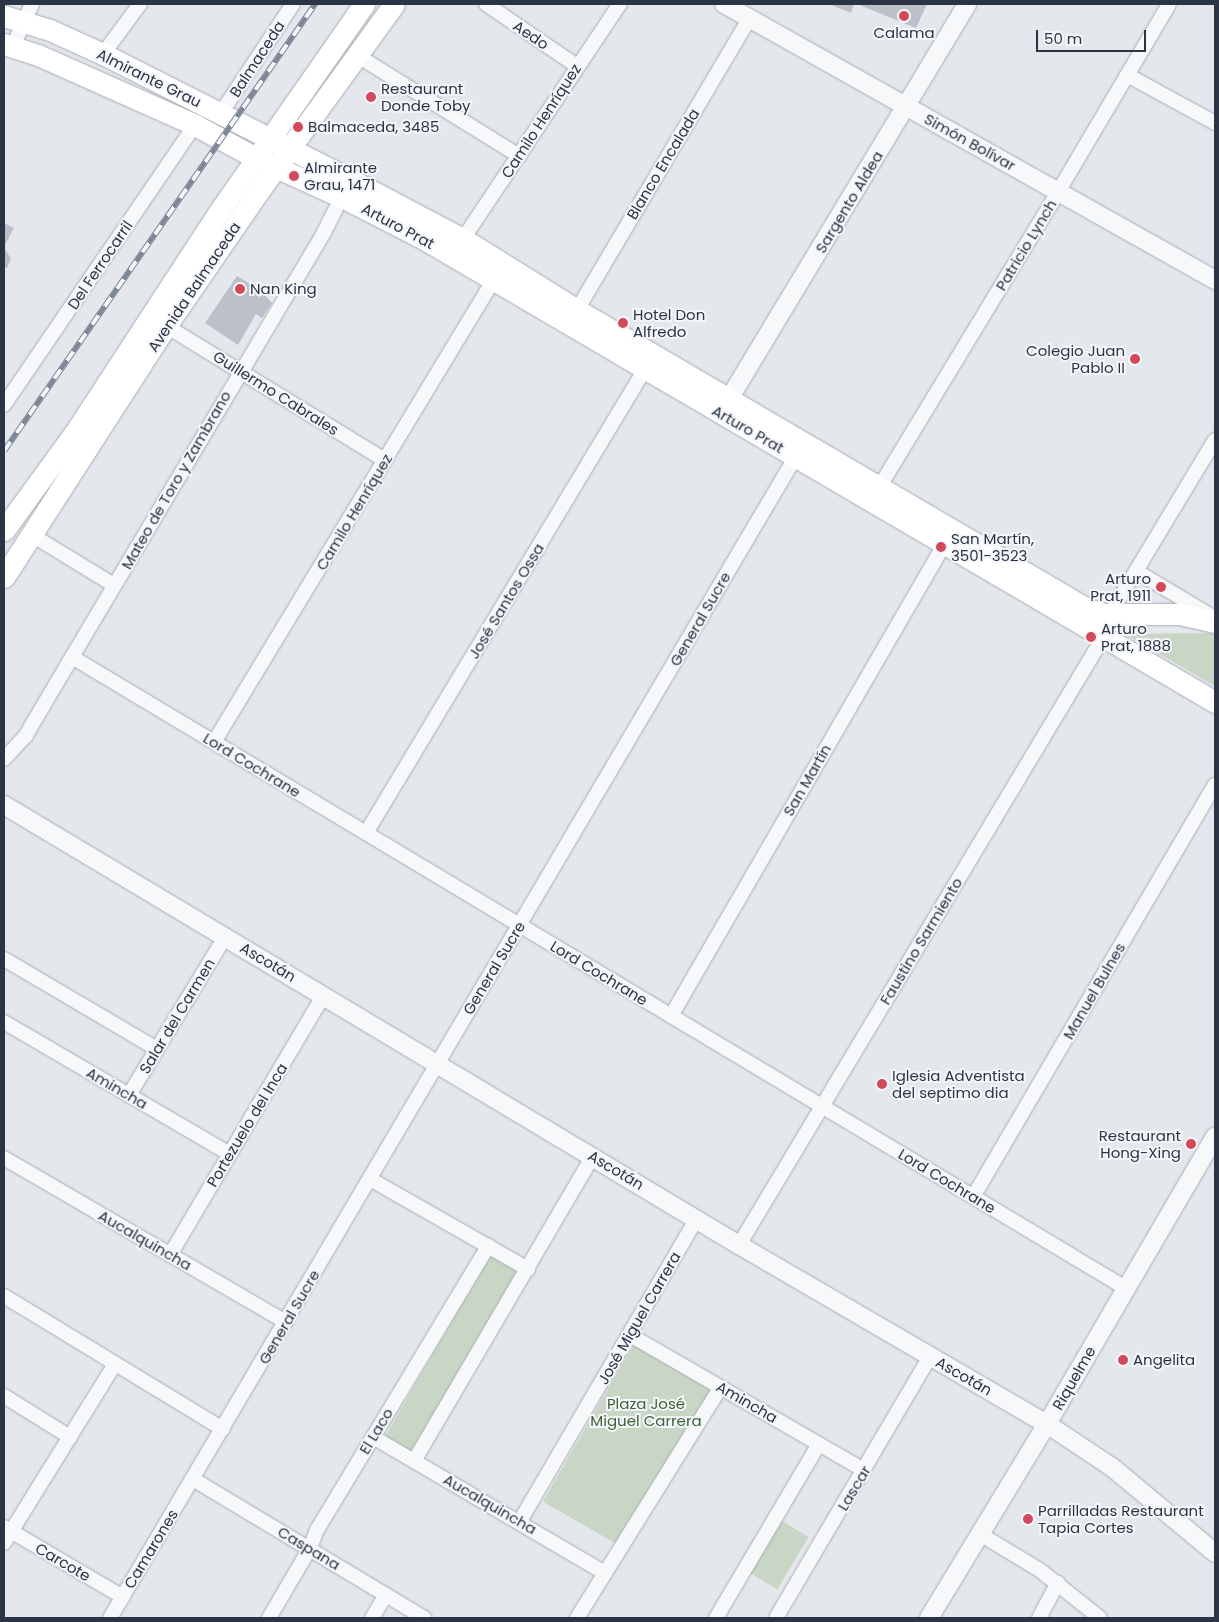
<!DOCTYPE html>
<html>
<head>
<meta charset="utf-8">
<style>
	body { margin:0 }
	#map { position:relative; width:1219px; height:1622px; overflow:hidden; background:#e4e7ec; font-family:Poppins,sans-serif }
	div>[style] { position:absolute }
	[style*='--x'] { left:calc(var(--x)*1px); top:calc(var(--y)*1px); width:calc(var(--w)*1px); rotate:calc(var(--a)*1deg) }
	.green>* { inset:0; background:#c9d6c5; transform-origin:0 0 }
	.building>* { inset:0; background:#bbc0ca }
	.roads { filter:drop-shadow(0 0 1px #a9aeb7) drop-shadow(0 0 1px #a9aeb7) }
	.minor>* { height:14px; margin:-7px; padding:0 7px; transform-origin:7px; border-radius:7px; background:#f7f8fa }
	.tertiary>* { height:18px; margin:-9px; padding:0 9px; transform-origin:9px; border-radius:9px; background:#f7f8fa }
	.primary>* { height:21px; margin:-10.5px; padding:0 10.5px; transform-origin:10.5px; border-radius:10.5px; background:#fff }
	.rail>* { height:5.5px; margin-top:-2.75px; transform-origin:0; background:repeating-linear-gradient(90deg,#f4f6f9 0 11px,#7d8696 0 22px); box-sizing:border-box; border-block:1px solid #7d8696 }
	.dots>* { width:14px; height:14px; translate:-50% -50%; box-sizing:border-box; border:2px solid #f4f6f9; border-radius:50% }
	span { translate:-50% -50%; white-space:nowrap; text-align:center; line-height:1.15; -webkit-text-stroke:4px #f4f6f9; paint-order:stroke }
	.poi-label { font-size:15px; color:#2b3445 }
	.left { translate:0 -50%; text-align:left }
	.right { translate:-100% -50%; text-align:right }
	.street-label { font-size:15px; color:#2b3445 }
	.park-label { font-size:15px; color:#3f6138 }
	.frame { position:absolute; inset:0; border:5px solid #2b3445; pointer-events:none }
	.scale { position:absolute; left:1036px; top:30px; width:110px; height:22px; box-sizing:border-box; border:2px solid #2b3445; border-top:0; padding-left:6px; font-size:15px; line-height:18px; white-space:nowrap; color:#2b3445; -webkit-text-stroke:4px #f4f6f9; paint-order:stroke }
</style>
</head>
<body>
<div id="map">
	<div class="green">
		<i style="clip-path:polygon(1215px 633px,1215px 686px,1125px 634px)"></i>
		<i style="left:490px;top:1255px;width:34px;height:211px;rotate:30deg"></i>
		<i style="left:634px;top:1344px;width:94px;height:182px;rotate:30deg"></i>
		<i style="left:782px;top:1521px;width:31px;height:61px;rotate:31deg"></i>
	</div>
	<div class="building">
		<i style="clip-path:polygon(829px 4px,854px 4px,851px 13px)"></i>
		<i style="clip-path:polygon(857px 4px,927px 4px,916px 28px)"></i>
		<i style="clip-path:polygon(4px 223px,14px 228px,4px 247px,11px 259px,7px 268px,4px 267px)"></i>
		<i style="clip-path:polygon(237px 276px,259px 289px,272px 303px,262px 318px,256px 314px,238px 345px,205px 323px)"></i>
	</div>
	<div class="roads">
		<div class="minor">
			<i style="--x:486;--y:4;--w:110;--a:34.3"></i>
			<i style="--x:13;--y:46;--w:46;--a:-65.7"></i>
			<i style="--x:103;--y:54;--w:62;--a:-53.5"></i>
			<i style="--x:358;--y:56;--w:190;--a:31.8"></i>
			<i style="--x:1127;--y:75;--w:100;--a:28.6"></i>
			<i style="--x:221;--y:113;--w:131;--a:-56.6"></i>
			<i style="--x:463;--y:239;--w:283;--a:-56.3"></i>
			<i style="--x:577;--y:310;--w:339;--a:-59.4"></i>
			<i style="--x:166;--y:326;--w:257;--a:31.5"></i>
			<i style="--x:4;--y:405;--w:339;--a:-55.7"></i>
			<i style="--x:880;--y:486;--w:344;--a:-58.8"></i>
			<i style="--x:1058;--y:192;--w:218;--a:-59.4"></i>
			<i style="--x:32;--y:535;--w:96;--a:31.4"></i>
			<i style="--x:1136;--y:571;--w:90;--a:30.9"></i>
			<i style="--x:1110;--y:614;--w:203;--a:-58.9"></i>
			<i style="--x:72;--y:657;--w:1230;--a:30.92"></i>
			<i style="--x:214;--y:742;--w:539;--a:-58.82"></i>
			<i style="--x:4;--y:759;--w:33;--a:-47"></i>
			<i style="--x:26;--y:735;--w:91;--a:-59.5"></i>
			<i style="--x:72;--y:657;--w:494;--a:-59.3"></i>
			<i style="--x:324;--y:232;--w:39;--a:-63"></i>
			<i style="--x:366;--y:833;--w:541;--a:-58.98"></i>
			<i style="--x:4;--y:959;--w:178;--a:30.5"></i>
			<i style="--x:671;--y:1016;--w:544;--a:-59.9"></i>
			<i style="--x:4;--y:1022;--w:262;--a:30.3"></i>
			<i style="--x:129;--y:1095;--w:185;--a:-58.7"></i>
			<i style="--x:4;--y:1158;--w:326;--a:30.2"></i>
			<i style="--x:370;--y:1179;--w:182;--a:29.7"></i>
			<i style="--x:973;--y:1197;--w:478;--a:-59.6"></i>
			<i style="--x:739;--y:1245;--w:710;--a:-59.06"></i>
			<i style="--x:170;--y:1255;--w:302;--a:-59.4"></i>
			<i style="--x:4;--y:1296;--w:256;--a:31.3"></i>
			<i style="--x:630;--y:1335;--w:270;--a:30"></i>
			<i style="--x:4;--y:1396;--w:78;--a:31.8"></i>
			<i style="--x:373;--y:1437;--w:269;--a:30.4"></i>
			<i style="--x:414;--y:1461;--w:354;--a:-59.6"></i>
			<i style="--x:193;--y:1479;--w:270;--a:31"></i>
			<i style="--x:520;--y:1521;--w:351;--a:-59.7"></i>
			<i style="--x:4;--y:1527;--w:138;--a:30.5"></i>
			<i style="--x:980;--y:1534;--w:71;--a:31.2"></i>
			<i style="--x:1041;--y:1571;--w:75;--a:38.5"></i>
			<i style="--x:4;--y:1543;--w:211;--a:-58.2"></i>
			<i style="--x:110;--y:1618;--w:1349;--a:-59.44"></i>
			<i style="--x:269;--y:1618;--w:81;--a:-59.6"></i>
			<i style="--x:310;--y:1548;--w:19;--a:-69"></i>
			<i style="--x:317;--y:1530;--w:332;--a:-58.9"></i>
			<i style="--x:372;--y:1618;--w:27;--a:-59"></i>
			<i style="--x:577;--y:1618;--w:272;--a:-58.1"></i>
			<i style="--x:716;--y:1618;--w:202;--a:-59.4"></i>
			<i style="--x:776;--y:1618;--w:303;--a:-59.5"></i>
			<i style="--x:1039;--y:1618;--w:40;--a:-62"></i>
		</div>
		<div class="tertiary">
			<i style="--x:724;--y:4;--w:563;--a:29.34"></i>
			<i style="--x:729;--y:399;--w:461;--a:-58.9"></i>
			<i style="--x:4;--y:805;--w:857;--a:30.91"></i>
			<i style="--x:739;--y:1245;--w:356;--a:30.2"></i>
			<i style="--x:1047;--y:1424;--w:79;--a:33.7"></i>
			<i style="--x:1113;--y:1468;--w:133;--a:39.8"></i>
			<i style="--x:929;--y:1618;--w:227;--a:-58.7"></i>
			<i style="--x:1047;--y:1424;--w:333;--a:-59.7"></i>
		</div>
		<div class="primary">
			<i style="--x:4;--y:16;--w:48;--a:16.9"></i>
			<i style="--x:50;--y:30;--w:58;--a:24.4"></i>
			<i style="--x:103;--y:54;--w:276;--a:26.9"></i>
			<i style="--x:349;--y:179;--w:129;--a:27.8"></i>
			<i style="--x:463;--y:239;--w:134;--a:31.9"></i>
			<i style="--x:577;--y:310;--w:591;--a:30.38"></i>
			<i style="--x:1087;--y:609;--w:19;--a:16"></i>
			<i style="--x:1105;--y:614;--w:75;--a:0"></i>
			<i style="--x:1180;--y:614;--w:36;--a:13"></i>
			<i style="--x:4;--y:44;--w:36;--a:18"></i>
			<i style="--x:38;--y:55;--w:172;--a:24"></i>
			<i style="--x:195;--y:125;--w:69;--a:28.4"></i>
			<i style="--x:256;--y:158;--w:94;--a:24.4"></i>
			<i style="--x:342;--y:197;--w:92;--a:27.1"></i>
			<i style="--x:424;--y:239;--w:917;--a:30.34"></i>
			<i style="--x:4;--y:530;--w:126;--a:-54"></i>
			<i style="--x:78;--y:428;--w:258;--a:-56.9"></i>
			<i style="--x:219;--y:212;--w:254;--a:-55.1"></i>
			<i style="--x:4;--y:577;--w:299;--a:-57.2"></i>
			<i style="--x:166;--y:326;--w:171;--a:-55.5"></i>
			<i style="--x:263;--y:185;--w:223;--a:-54.1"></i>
		</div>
	</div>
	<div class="rail">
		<i style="--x:4;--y:451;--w:545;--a:-55.17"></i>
	</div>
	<div class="dots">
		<i style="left:904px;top:16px;background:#d1495b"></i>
		<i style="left:371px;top:97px;background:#d1495b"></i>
		<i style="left:298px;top:127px;background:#d1495b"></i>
		<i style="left:294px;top:176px;background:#d1495b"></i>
		<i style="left:240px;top:289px;background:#d1495b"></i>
		<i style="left:623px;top:323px;background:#d1495b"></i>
		<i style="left:1135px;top:359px;background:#d1495b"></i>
		<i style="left:941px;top:547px;background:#d1495b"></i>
		<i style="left:1161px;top:587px;background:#d1495b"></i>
		<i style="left:1091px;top:637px;background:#d1495b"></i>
		<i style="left:882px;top:1084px;background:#d1495b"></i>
		<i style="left:1191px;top:1144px;background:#d1495b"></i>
		<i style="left:1123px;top:1360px;background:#d1495b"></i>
		<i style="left:1028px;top:1519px;background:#d1495b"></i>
	</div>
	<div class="poi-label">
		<span style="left:904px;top:33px">Calama</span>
		<span class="left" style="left:381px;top:97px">Restaurant<br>Donde Toby</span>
		<span class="left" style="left:308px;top:127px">Balmaceda, 3485</span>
		<span class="left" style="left:304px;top:176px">Almirante<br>Grau, 1471</span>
		<span class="left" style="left:250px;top:289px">Nan King</span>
		<span class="left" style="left:633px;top:323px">Hotel Don<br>Alfredo</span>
		<span class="right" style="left:1125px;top:359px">Colegio Juan<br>Pablo II</span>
		<span class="left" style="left:951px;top:547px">San Martín,<br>3501-3523</span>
		<span class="right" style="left:1151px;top:587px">Arturo<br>Prat, 1911</span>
		<span class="left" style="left:1101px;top:637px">Arturo<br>Prat, 1888</span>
		<span class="left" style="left:892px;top:1084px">Iglesia Adventista<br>del septimo dia</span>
		<span class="right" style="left:1181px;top:1144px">Restaurant<br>Hong-Xing</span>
		<span class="left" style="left:1133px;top:1360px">Angelita</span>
		<span class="left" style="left:1038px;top:1519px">Parrilladas Restaurant<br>Tapia Cortes</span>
	</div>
	<div class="street-label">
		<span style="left:531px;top:35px;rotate:34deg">Aedo</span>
		<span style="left:257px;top:59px;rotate:-57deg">Balmaceda</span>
		<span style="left:149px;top:78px;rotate:26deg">Almirante Grau</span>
		<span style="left:541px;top:121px;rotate:-57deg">Camilo Henríquez</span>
		<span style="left:970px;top:142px;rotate:29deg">Simón Bolívar</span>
		<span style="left:663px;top:164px;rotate:-59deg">Blanco Encalada</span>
		<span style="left:849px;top:202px;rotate:-59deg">Sargento Aldea</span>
		<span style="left:398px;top:226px;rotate:28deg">Arturo Prat</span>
		<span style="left:1026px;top:245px;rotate:-59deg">Patricio Lynch</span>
		<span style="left:100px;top:265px;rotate:-56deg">Del Ferrocarril</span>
		<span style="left:194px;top:287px;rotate:-56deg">Avenida Balmaceda</span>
		<span style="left:276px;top:393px;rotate:32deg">Guillermo Cabrales</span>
		<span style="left:748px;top:429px;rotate:30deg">Arturo Prat</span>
		<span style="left:176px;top:480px;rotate:-60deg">Mateo de Toro y Zambrano</span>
		<span style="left:354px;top:512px;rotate:-59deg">Camilo Henríquez</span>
		<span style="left:506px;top:601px;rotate:-59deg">José Santos Ossa</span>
		<span style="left:700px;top:619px;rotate:-60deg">General Sucre</span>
		<span style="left:252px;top:765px;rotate:31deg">Lord Cochrane</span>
		<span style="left:807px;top:780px;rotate:-60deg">San Martín</span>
		<span style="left:921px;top:941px;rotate:-59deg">Faustino Sarmiento</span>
		<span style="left:268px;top:962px;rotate:31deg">Ascotán</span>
		<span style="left:494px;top:968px;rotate:-59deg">General Sucre</span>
		<span style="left:599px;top:973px;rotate:31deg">Lord Cochrane</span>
		<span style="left:1094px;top:991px;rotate:-60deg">Manuel Bulnes</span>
		<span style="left:177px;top:1016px;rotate:-59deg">Salar del Carmen</span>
		<span style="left:117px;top:1088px;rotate:30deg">Amincha</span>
		<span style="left:247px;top:1125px;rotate:-59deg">Portezuelo del Inca</span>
		<span style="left:616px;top:1170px;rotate:31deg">Ascotán</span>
		<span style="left:947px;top:1181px;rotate:31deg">Lord Cochrane</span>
		<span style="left:145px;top:1240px;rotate:30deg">Aucalquincha</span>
		<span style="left:289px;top:1317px;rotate:-60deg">General Sucre</span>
		<span style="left:639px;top:1318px;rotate:-60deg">José Miguel Carrera</span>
		<span style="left:964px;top:1376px;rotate:30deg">Ascotán</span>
		<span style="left:1074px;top:1378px;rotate:-60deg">Riquelme</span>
		<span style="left:747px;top:1402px;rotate:30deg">Amincha</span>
		<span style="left:376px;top:1431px;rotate:-59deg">El Laco</span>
		<span style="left:854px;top:1488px;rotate:-59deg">Lascar</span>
		<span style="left:490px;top:1504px;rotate:30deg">Aucalquincha</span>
		<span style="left:309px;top:1548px;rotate:31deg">Caspana</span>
		<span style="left:151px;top:1549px;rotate:-59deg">Camarones</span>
		<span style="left:63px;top:1562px;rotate:30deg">Carcote</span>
	</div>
	<div class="park-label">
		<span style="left:646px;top:1412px">Plaza José<br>Miguel Carrera</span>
	</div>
	<div class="frame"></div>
	<div class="scale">50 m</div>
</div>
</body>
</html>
